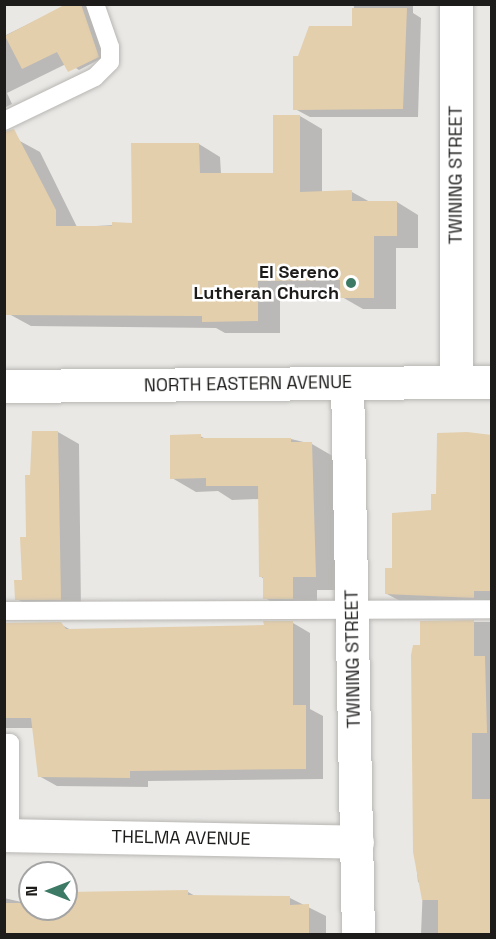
<!DOCTYPE html>
<html>
<head>
<meta charset="utf-8">
<style>
	body { margin:0 }
	#map { position:relative; width:496px; height:939px; overflow:hidden; background:#e9e8e5; font-family:"Space Grotesk",sans-serif }
	div>[style] { position:absolute }
	[style*='--x'] { left:calc(var(--x)*1px); top:calc(var(--y)*1px); width:calc(var(--w)*1px); rotate:calc(var(--a)*1deg) }
	.shadow>* { inset:0; background:#0003 }
	.building>* { inset:0; background:#e4cfac }
	.roads { filter:drop-shadow(0 0 2px #b8b6b3) drop-shadow(0 0 2px #b8b6b3) }
	.service>* { height:18px; margin:-9px; padding:0 9px; transform-origin:9px; border-radius:9px; background:#fff }
	.minor>* { height:33px; margin:-16.5px; padding:0 16.5px; transform-origin:16.5px; border-radius:16.5px; background:#fff }
	.secondary>* { height:33px; margin:-16.5px; padding:0 16.5px; transform-origin:16.5px; border-radius:16.5px; background:#fff }
	.dots>* { width:16px; height:16px; translate:-50% -50%; box-sizing:border-box; border:3px solid #fff; border-radius:50% }
	span { translate:-50% -50%; white-space:nowrap; text-align:center; line-height:1.15; -webkit-text-stroke:5px #fff; paint-order:stroke }
	.street-label { font-size:18px; color:#1d1c1b }
	.poi-label { font-size:18px; color:#1d1c1b; font-weight:700 }
	.right { translate:-100% -50%; text-align:right }
	.frame { position:absolute; inset:0; border:6px solid #1d1c1b; pointer-events:none }
	.north { position:absolute; left:18px; top:861px; width:60px; height:60px; box-sizing:border-box; background:#fff; border:2px solid #a5a4a4; border-radius:50%; rotate:270deg; font-size:16px; font-weight:700; line-height:24px; text-align:center; color:#1d1c1b }
	.north::after { content:''; display:block; margin:auto; width:21px; height:27px; background:#3d7a66; clip-path:polygon(50% 0,100% 100%,50% 72%,0 100%) }
</style>
</head>
<body>
<div id="map">
	<div class="shadow">
		<i style="clip-path:polygon(69px 4px,85px 4px,93px 9px,112px 53px,79px 70px,68px 63px,7px 93px,12px 104px,4px 108px,4px 36px)"></i>
		<i style="clip-path:polygon(354px 4px,413px 4px,413px 13px,421px 18px,418px 117px,310px 117px,295px 109px,353px 28px)"></i>
		<i style="clip-path:polygon(300px 116px,322px 129px,322px 193px,352px 192px,370px 202px,397px 202px,418px 215px,418px 248px,396px 248px,396px 309px,363px 309px,342px 297px,342px 292px,280px 293px,280px 333px,225px 333px,216px 328px,31px 326px,9px 314px,18px 140px,40px 152px,77px 227px,134px 224px,199px 144px,220px 157px,221px 174px,275px 174px,274px 117px)"></i>
		<i style="clip-path:polygon(58px 432px,79px 444px,81px 611px,38px 611px,17px 599px,23px 582px,32px 476px)"></i>
		<i style="clip-path:polygon(200px 436px,208px 440px,291px 439px,312px 444px,336px 458px,339px 590px,317px 590px,317px 612px,289px 612px,265px 598px,264px 579px,260px 576px,259px 499px,232px 500px,218px 491px,196px 492px,172px 478px)"></i>
		<i style="clip-path:polygon(492px 436px,492px 606px,404px 603px,387px 594px,393px 569px,432px 512px,438px 496px)"></i>
		<i style="clip-path:polygon(422px 622px,492px 622px,492px 934px,421px 934px,423px 885px,418px 882px,415px 852px)"></i>
		<i style="clip-path:polygon(293px 623px,310px 633px,310px 709px,323px 716px,323px 779px,148px 781px,148px 787px,57px 786px,39px 776px,34px 728px,4px 728px,4px 624px,60px 624px,73px 631px,265px 627px)"></i>
		<i style="clip-path:polygon(188px 892px,197px 897px,290px 898px,326px 916px,326px 934px,4px 934px,4px 898px,30px 904px,30px 909px,66px 909px,66px 894px)"></i>
	</div>
	<div class="building">
		<i style="clip-path:polygon(66px 4px,81px 4px,99px 57px,68px 72px,57px 52px,22px 69px,5px 36px)"></i>
		<i style="clip-path:polygon(352px 8px,407px 8px,403px 109px,293px 110px,293px 56px,298px 56px,309px 26px,352px 26px)"></i>
		<i style="clip-path:polygon(273px 115px,300px 115px,300px 192px,352px 190px,352px 201px,397px 201px,397px 236px,374px 236px,374px 298px,340px 298px,340px 280px,258px 281px,258px 321px,202px 322px,202px 316px,4px 315px,4px 132px,14px 129px,56px 210px,56px 226px,112px 226px,112px 222px,132px 223px,131px 143px,199px 143px,200px 173px,273px 173px)"></i>
		<i style="clip-path:polygon(32px 431px,58px 431px,61px 600px,15px 600px,14px 580px,22px 580px,20px 537px,26px 537px,25px 475px,30px 475px)"></i>
		<i style="clip-path:polygon(467px 432px,492px 435px,492px 591px,474px 591px,474px 598px,385px 594px,385px 568px,392px 568px,392px 513px,431px 510px,431px 494px,436px 494px,437px 433px)"></i>
		<i style="clip-path:polygon(201px 434px,201px 438px,291px 438px,291px 442px,312px 442px,316px 577px,293px 577px,293px 599px,263px 599px,263px 577px,259px 577px,258px 486px,206px 486px,206px 478px,170px 479px,170px 435px)"></i>
		<i style="clip-path:polygon(474px 620px,474px 656px,485px 656px,487px 733px,472px 733px,472px 799px,492px 799px,492px 934px,438px 934px,438px 900px,422px 900px,413px 852px,411px 655px,413px 645px,420px 645px,420px 621px)"></i>
		<i style="clip-path:polygon(263px 621px,293px 621px,293px 705px,306px 705px,306px 769px,130px 771px,130px 778px,38px 777px,31px 718px,4px 718px,4px 623px,61px 622px,66px 629px,264px 625px)"></i>
		<i style="clip-path:polygon(188px 890px,188px 895px,290px 896px,290px 905px,309px 904px,309px 934px,4px 934px,4px 903px,30px 903px,30px 909px,66px 909px,66px 892px)"></i>
	</div>
	<div class="roads">
		<div class="service">
			<i style="--x:4;--y:121;--w:101;--a:-25.8"></i>
			<i style="--x:95;--y:77;--w:21;--a:-45"></i>
			<i style="--x:110;--y:62;--w:15;--a:-90"></i>
			<i style="--x:110;--y:47;--w:46;--a:-109.2"></i>
			<i style="--x:4;--y:611;--w:488;--a:-0.2"></i>
			<i style="--x:4;--y:743;--w:6;--a:0"></i>
			<i style="--x:10;--y:743;--w:92;--a:90"></i>
		</div>
		<div class="minor">
			<i style="--x:456;--y:4;--w:378;--a:90"></i>
			<i style="--x:347;--y:383;--w:551;--a:88.86"></i>
			<i style="--x:4;--y:835;--w:353;--a:1.1"></i>
		</div>
		<div class="secondary">
			<i style="--x:4;--y:386;--w:488;--a:-0.5"></i>
		</div>
	</div>
	<div class="dots">
		<i style="left:351px;top:283px;background:#3d7a66"></i>
	</div>
	<div class="street-label">
		<span style="left:456px;top:175px;rotate:-90deg">TWINING STREET</span>
		<span style="left:248px;top:384px;rotate:-1deg">NORTH EASTERN AVENUE</span>
		<span style="left:353px;top:659px;rotate:-91deg">TWINING STREET</span>
		<span style="left:181px;top:838px;rotate:1deg">THELMA AVENUE</span>
	</div>
	<div class="poi-label">
		<span class="right" style="left:339px;top:283px">El Sereno<br>Lutheran Church</span>
	</div>
	<div class="frame"></div>
	<div class="north">N</div>
</div>
</body>
</html>
